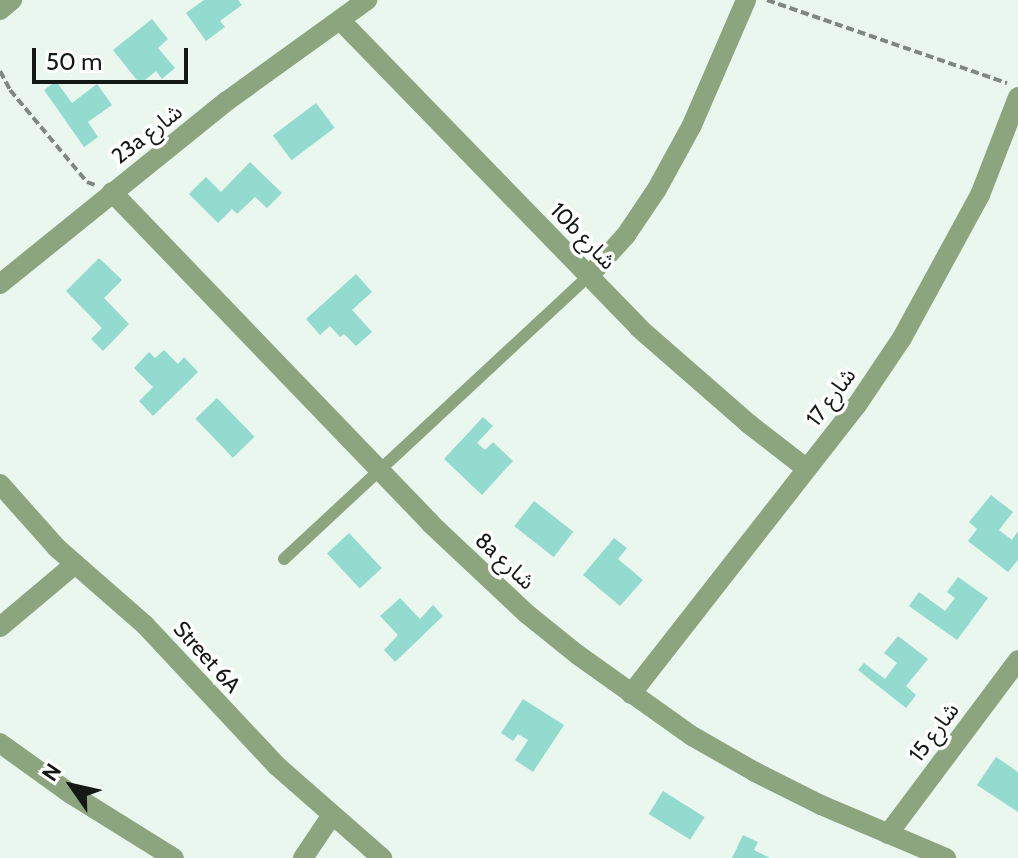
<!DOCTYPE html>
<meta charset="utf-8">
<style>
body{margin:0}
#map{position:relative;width:1018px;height:858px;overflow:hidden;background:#eaf7ef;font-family:Cabin,"Noto Sans Arabic",sans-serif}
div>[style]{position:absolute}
.building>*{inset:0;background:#93dacf;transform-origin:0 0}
.path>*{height:4px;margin-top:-2px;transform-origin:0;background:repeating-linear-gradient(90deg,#7f8782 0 8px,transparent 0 12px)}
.service>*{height:12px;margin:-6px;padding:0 6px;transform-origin:6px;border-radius:6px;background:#8da57f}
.minor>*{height:20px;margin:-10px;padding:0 10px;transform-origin:10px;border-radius:10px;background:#8da57f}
.tertiary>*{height:20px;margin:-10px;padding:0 10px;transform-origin:10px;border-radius:10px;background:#8da57f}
span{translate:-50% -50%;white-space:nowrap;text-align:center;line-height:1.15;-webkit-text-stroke:7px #fff;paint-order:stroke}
.street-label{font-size:22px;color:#151916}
.north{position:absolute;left:32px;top:746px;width:80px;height:80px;-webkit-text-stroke:6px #fff;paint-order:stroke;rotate:304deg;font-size:22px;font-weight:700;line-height:32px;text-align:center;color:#151916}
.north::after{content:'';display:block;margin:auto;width:28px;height:36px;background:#151916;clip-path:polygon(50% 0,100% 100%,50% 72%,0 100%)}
.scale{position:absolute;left:32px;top:48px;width:156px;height:36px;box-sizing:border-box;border:4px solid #151916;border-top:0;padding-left:10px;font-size:24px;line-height:28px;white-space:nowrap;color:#151916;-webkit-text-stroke:6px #fff;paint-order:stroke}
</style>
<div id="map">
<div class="building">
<i style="clip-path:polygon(204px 0,238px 0,242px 5px,220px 21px,225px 27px,206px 41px,186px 13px)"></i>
<i style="clip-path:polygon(152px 19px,168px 39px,158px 48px,175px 68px,162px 79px,156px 71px,140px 84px,113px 50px)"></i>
<i style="clip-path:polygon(56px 81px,72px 103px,97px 84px,112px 105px,88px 122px,98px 137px,84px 147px,44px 90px)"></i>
<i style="left:316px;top:103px;width:31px;height:54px;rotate:53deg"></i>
<i style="clip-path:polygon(250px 162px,282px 193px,267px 208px,255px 197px,237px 214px,232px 209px,218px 223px,189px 194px,206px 177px,221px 192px)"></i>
<i style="clip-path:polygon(99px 258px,122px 280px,104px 298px,129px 324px,103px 351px,91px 339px,102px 328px,66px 291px)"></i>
<i style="clip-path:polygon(356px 274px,372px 292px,352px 310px,372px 332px,356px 346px,344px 334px,340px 337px,330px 326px,320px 335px,306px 319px)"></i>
<i style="clip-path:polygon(164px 350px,178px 364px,184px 357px,198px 372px,153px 416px,139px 401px,153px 387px,134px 368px,149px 352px,155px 358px)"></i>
<i style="left:217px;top:398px;width:54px;height:30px;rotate:46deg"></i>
<i style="clip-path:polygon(483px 417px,493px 426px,477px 443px,485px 450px,493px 442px,513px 461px,482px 495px,444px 459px)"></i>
<i style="clip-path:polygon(991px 495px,1013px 512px,999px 530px,1012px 540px,1018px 531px,1018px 560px,1008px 572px,968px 541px,977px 529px,969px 522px)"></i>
<i style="left:534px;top:501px;width:50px;height:32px;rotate:38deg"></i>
<i style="left:349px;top:533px;width:48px;height:30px;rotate:47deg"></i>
<i style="clip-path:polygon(614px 538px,627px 548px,618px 559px,643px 580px,620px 606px,583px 575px)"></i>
<i style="clip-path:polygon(958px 577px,988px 598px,957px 640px,909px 606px,919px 592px,945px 611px,955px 598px,947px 592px)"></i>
<i style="clip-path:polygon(400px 598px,420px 619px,433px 605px,443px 616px,395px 662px,384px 650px,398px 635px,380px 616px)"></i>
<i style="clip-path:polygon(898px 636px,928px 659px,906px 686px,916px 695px,906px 708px,858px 670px,864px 663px,885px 679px,897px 663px,884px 653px)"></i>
<i style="clip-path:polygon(523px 699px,564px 725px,533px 772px,515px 760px,528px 740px,518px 734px,513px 741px,501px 733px)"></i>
<i style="clip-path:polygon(996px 757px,1018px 772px,1018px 812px,977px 785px)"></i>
<i style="left:663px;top:791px;width:49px;height:27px;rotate:32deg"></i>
<i style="clip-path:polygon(743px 835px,758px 842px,754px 850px,770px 858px,732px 858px)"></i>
</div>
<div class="path">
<i style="left:767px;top:0;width:254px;rotate:19.1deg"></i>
<i style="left:0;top:71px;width:21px;rotate:62deg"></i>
<i style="left:10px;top:90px;width:120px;rotate:50.1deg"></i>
<i style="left:87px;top:182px;width:9px;rotate:21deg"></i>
</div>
<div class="service">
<i style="left:284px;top:559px;width:416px;rotate:-42.9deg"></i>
</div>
<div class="minor">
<i style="left:340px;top:20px;width:429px;rotate:45.8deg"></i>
<i style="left:639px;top:328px;width:146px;rotate:41.1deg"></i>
<i style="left:749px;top:424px;width:73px;rotate:37.8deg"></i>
<i style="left:112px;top:192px;width:459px;rotate:46.1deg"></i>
<i style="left:430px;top:523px;width:133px;rotate:43.2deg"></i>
<i style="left:527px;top:614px;width:65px;rotate:38.8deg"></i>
<i style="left:578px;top:655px;width:140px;rotate:35.4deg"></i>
<i style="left:692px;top:736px;width:73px;rotate:29.7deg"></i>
<i style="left:755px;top:772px;width:74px;rotate:26.6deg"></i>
<i style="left:821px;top:805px;width:136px;rotate:23deg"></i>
<i style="left:589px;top:276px;width:55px;rotate:-47.9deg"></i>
<i style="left:626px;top:235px;width:55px;rotate:-56deg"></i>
<i style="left:657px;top:189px;width:73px;rotate:-61.3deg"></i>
<i style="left:692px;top:125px;width:136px;rotate:-66.6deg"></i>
<i style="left:0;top:284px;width:292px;rotate:-38.9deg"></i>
<i style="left:227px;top:101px;width:173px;rotate:-35.8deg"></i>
<i style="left:0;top:484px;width:86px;rotate:48.3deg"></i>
<i style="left:57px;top:548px;width:117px;rotate:41.2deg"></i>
<i style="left:145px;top:625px;width:193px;rotate:46.9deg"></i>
<i style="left:277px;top:766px;width:140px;rotate:41.2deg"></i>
<i style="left:0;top:627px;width:98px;rotate:-40deg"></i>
<i style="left:631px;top:694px;width:367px;rotate:-52deg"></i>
<i style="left:857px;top:405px;width:81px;rotate:-56.1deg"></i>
<i style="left:902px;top:338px;width:163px;rotate:-61.4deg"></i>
<i style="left:980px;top:195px;width:105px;rotate:-68.8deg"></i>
<i style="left:0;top:743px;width:87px;rotate:35.7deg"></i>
<i style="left:71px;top:794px;width:121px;rotate:31.9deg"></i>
<i style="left:888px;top:834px;width:217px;rotate:-53.2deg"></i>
<i style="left:303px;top:858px;width:52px;rotate:-56deg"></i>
</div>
<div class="tertiary">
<i style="left:0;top:10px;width:16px;rotate:-40deg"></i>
</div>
<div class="street-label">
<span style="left:147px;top:134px;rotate:-38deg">23a شارع</span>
<span style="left:583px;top:236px;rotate:46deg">10b شارع</span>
<span style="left:831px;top:397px;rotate:-53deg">شارع 17</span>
<span style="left:505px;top:561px;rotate:43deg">8a شارع</span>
<span style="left:207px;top:657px;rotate:48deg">Street 6A</span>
<span style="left:934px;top:732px;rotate:-53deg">شارع 15</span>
</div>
<div class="north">N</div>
<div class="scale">50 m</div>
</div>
